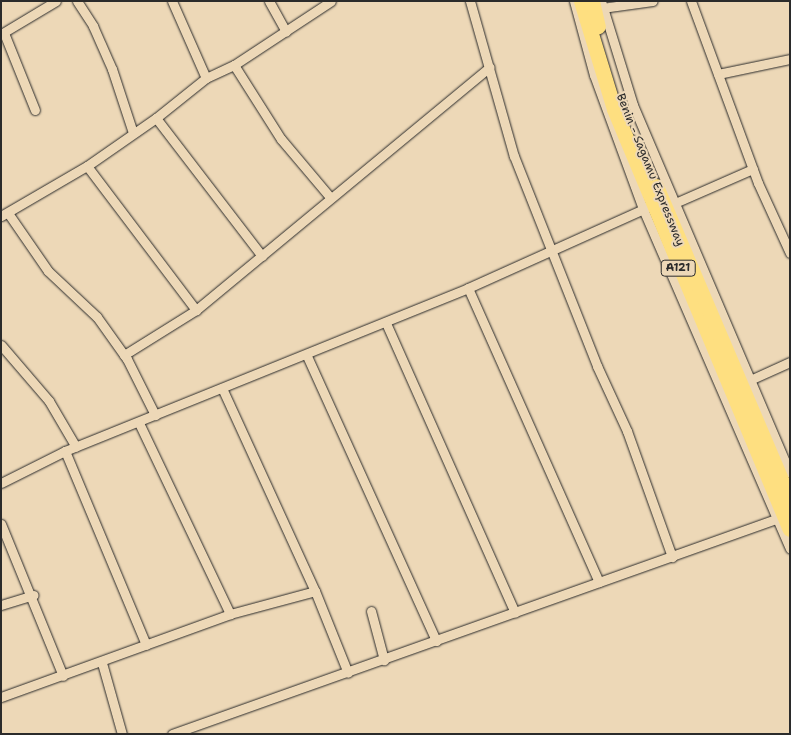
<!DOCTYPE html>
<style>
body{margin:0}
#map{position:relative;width:791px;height:735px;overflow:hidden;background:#edd8b7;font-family:"Shantell Sans",sans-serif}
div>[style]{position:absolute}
.roads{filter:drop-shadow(0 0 1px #2b2b2b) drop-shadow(0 0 1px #2b2b2b)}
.minor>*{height:9px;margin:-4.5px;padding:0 4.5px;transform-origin:4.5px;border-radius:4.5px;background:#edd8b7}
.trunk>*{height:15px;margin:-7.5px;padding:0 7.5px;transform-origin:7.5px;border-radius:7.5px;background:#fedf80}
span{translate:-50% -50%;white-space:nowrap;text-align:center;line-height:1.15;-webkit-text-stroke:4px #edd8b7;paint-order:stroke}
.shield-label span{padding:1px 4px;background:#edd8b7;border:1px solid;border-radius:4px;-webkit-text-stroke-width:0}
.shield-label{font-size:11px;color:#2b2b2b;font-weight:700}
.street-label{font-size:12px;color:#2b2b2b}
.frame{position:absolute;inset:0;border:2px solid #2b2b2b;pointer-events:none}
</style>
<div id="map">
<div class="roads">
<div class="minor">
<i style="left:77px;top:1px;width:30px;rotate:57deg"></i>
<i style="left:93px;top:26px;width:47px;rotate:66.2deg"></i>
<i style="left:112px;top:69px;width:67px;rotate:71.8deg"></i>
<i style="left:172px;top:1px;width:84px;rotate:66.2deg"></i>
<i style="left:269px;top:1px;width:35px;rotate:61deg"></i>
<i style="left:470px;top:1px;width:161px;rotate:74.2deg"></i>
<i style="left:514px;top:156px;width:226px;rotate:68.4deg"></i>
<i style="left:597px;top:366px;width:72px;rotate:65.2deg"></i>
<i style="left:627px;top:431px;width:134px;rotate:70.3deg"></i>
<i style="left:574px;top:1px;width:77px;rotate:74.9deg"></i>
<i style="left:594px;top:75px;width:143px;rotate:69.9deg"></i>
<i style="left:643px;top:209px;width:370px;rotate:66.6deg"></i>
<i style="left:601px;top:1px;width:109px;rotate:72.9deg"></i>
<i style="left:633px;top:105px;width:400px;rotate:66.9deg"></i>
<i style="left:691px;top:1px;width:194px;rotate:69.8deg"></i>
<i style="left:758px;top:183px;width:77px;rotate:65.4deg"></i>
<i style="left:602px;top:8px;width:51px;rotate:-7.8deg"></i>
<i style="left:4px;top:33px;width:83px;rotate:68.1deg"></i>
<i style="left:1px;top:34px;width:64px;rotate:-31deg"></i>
<i style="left:234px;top:65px;width:88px;rotate:57.6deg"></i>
<i style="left:281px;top:139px;width:76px;rotate:49.8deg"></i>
<i style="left:718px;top:74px;width:74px;rotate:-11.8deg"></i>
<i style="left:156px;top:118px;width:174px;rotate:52.5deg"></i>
<i style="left:87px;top:166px;width:181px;rotate:52.9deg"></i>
<i style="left:675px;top:203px;width:85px;rotate:-23.6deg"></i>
<i style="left:8px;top:213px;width:70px;rotate:55.4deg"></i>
<i style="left:48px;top:271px;width:67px;rotate:43.2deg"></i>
<i style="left:97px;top:317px;width:52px;rotate:54.5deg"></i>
<i style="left:127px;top:359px;width:63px;rotate:63.4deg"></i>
<i style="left:1px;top:216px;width:99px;rotate:-30.2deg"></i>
<i style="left:87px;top:166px;width:84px;rotate:-34.8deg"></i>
<i style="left:156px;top:118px;width:64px;rotate:-38.7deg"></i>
<i style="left:206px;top:78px;width:31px;rotate:-25deg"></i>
<i style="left:234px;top:65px;width:116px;rotate:-33.4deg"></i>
<i style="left:468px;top:288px;width:322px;rotate:66deg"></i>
<i style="left:386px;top:323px;width:317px;rotate:66deg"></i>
<i style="left:1px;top:345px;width:74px;rotate:49.4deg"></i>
<i style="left:49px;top:401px;width:53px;rotate:59.6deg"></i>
<i style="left:124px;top:355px;width:85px;rotate:-32deg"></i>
<i style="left:196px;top:310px;width:381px;rotate:-39.6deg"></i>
<i style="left:307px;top:356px;width:313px;rotate:65.6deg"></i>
<i style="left:750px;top:380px;width:44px;rotate:-24.2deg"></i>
<i style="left:222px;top:388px;width:223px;rotate:65.4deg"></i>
<i style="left:315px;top:591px;width:88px;rotate:68.1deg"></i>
<i style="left:139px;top:423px;width:212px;rotate:64.5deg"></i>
<i style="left:65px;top:451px;width:210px;rotate:67.3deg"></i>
<i style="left:1px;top:483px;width:72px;rotate:-26.6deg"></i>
<i style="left:65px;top:451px;width:435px;rotate:-22deg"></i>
<i style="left:468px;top:288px;width:203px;rotate:-24.2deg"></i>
<i style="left:1px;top:524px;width:164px;rotate:67.8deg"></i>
<i style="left:1px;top:605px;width:34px;rotate:-17deg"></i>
<i style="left:371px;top:611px;width:51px;rotate:75.1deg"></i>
<i style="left:102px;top:663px;width:74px;rotate:74.3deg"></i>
<i style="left:1px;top:697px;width:244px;rotate:-19.9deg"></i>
<i style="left:230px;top:614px;width:88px;rotate:-15.1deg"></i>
<i style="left:172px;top:734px;width:641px;rotate:-19.59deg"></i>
</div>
<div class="trunk">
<i style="left:581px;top:1px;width:113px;rotate:73deg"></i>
<i style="left:614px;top:109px;width:455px;rotate:67.3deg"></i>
<i style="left:592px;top:1px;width:26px;rotate:77deg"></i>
<i style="left:656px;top:186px;width:341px;rotate:66.9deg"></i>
</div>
</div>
<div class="shield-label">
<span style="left:678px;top:268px">A121</span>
</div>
<div class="street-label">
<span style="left:650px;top:170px;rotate:68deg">Benin - Sagamu Expressway</span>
</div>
<div class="frame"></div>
</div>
